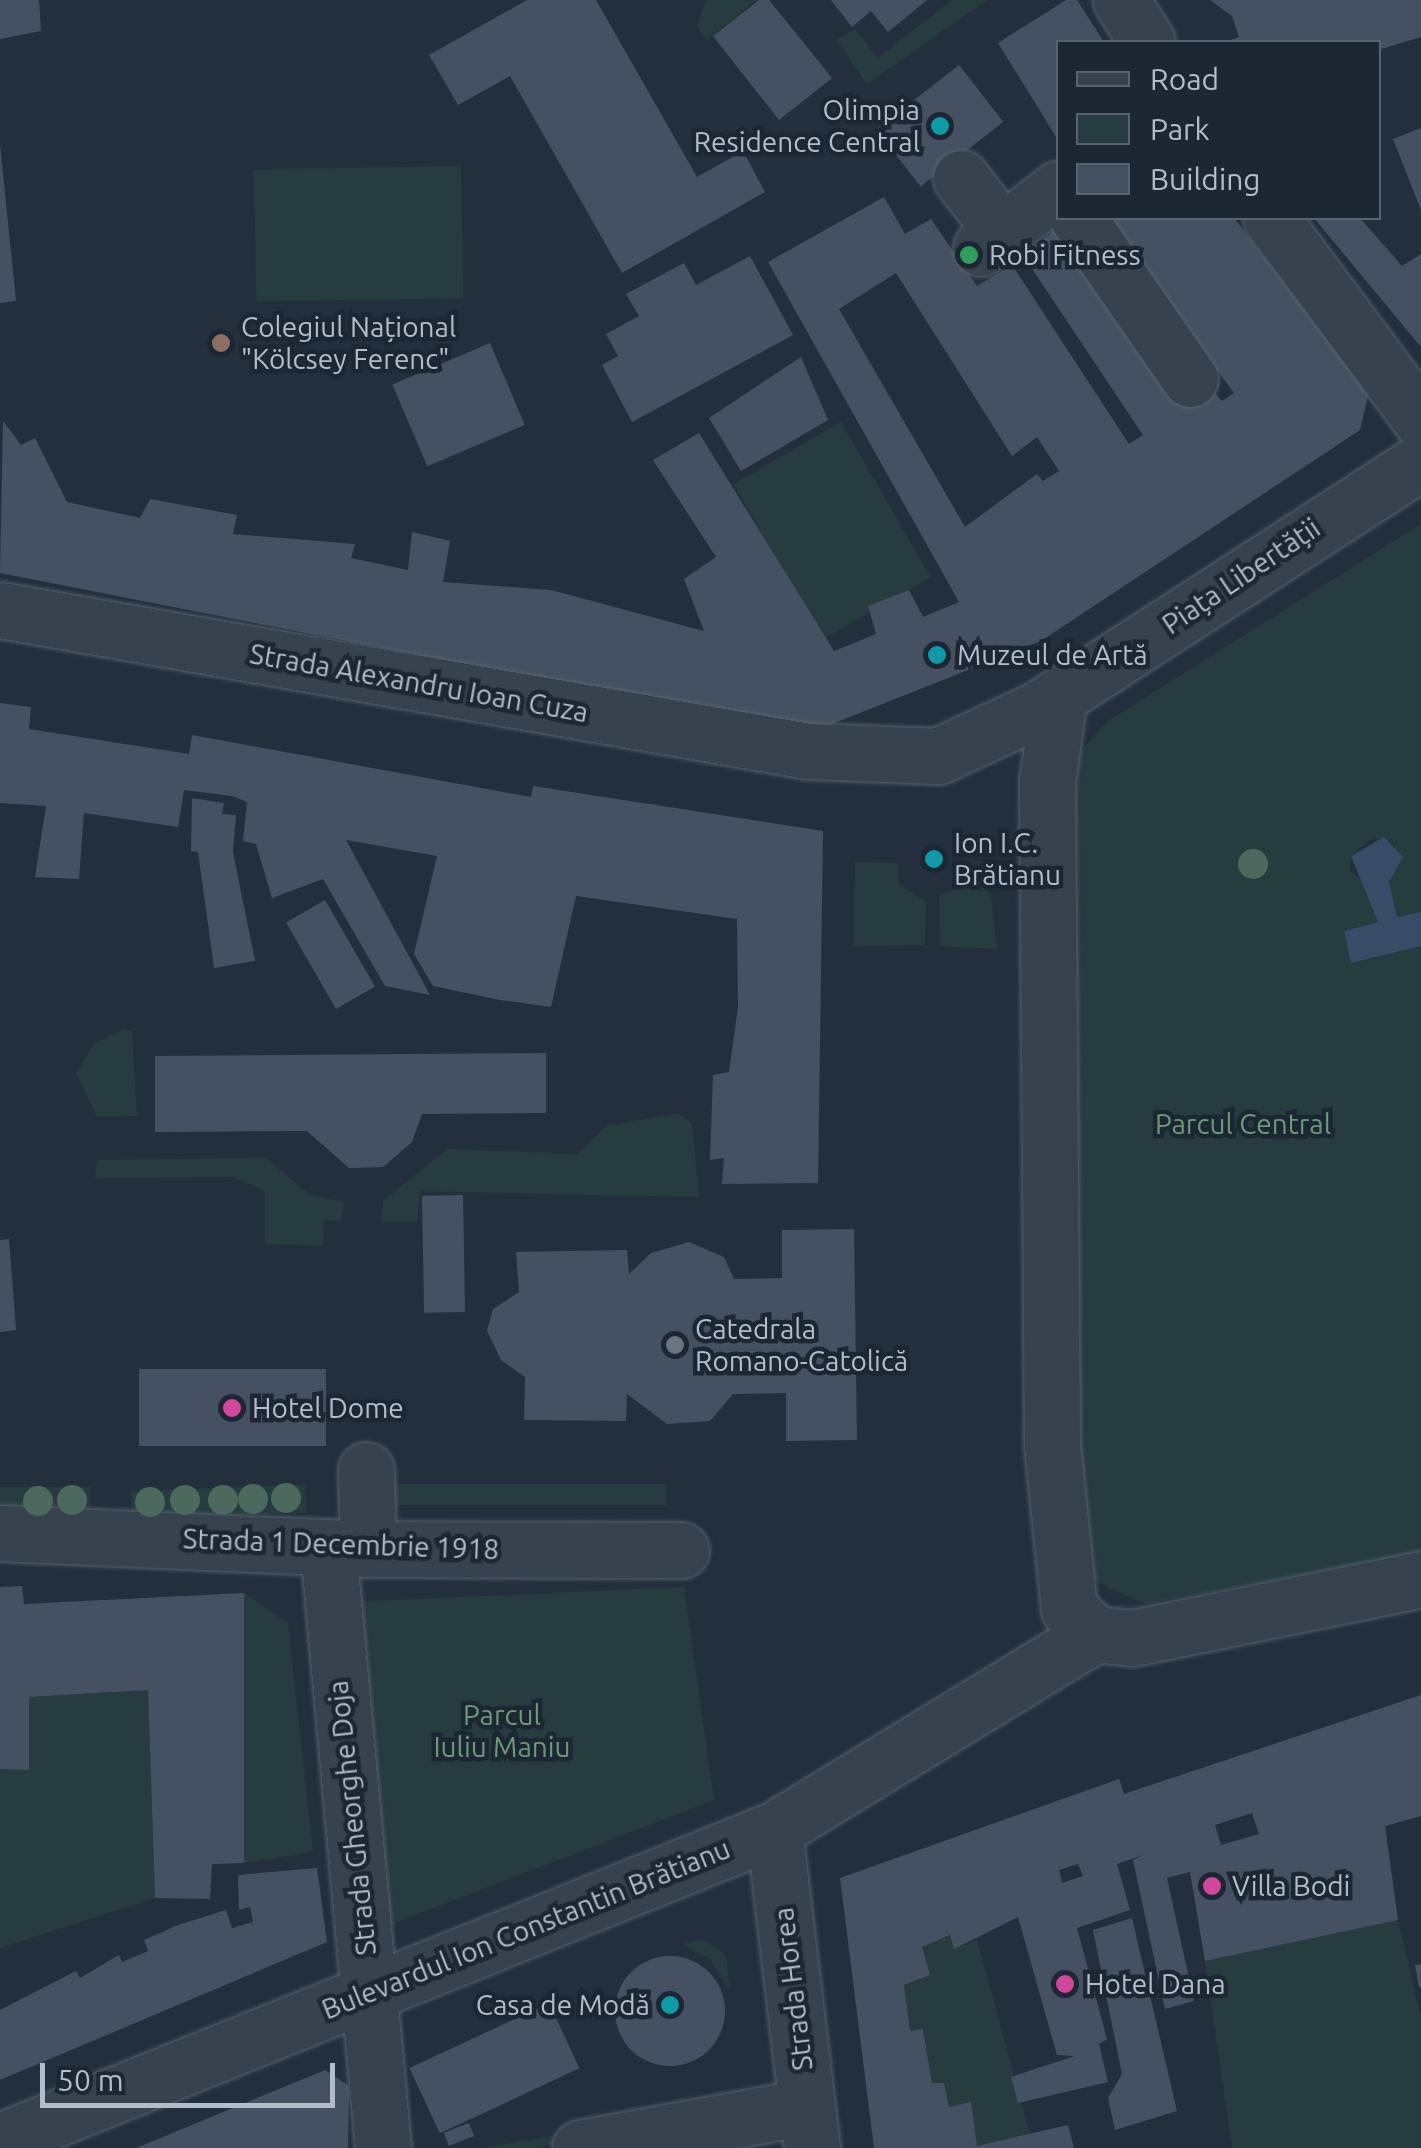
<!DOCTYPE html>
<meta charset="utf-8">
<style>
body{margin:0}
#map{position:relative;width:1421px;height:2148px;overflow:hidden;background:#242f3e;font-family:Ubuntu,sans-serif}
div>[style]{position:absolute}
.green>*{inset:0;background:#263c3f;transform-origin:0 0}
.water>*{inset:0;background:#394c67}
.building>*{inset:0;background:#455162;transform-origin:0 0}
.round{border-radius:50%}
.roads{filter:drop-shadow(0 0 2px #565f6c) drop-shadow(0 0 2px #565f6c)}
.minor>*{height:55px;margin:-27.5px;padding:0 27.5px;transform-origin:27.5px;border-radius:27.5px;background:#38414e}
.trees>*{width:30px;height:30px;margin:-15px;border-radius:50%;background:#4b6a5d}
.dots>*{width:28px;height:28px;translate:-50% -50%;box-sizing:border-box;border:5px solid #1d2633;border-radius:50%}
span{translate:-50% -50%;white-space:nowrap;text-align:center;line-height:1.15;-webkit-text-stroke:9px #1d2633;paint-order:stroke}
.poi-label{font-size:28px;color:#b4bcc9}
.right{translate:-100% -50%;text-align:right}
.left{translate:0 -50%;text-align:left}
.street-label{font-size:28px;color:#b4bcc9}
.park-label{font-size:28px;color:#6b9a76}
.legend{position:absolute;left:1056px;top:40px;width:325px;height:180px;box-sizing:border-box;background:#1d2633;border:2px solid #59626f;margin:0;padding:12px 18px;list-style:none;font-size:30px;color:#b4bcc9}
.legend li{display:flex;align-items:center;gap:20px;height:50px}
.legend b{width:50px;border:2px solid #59626f}
.scale{position:absolute;left:40px;top:2063px;width:295px;height:45px;box-sizing:border-box;border:5px solid #b4bcc9;border-top:0;padding-left:12px;font-size:30px;line-height:35px;white-space:nowrap;color:#b4bcc9;-webkit-text-stroke:8px #1d2633;paint-order:stroke}
</style>
<div id="map">
<div class="green">
<i style="clip-path:polygon(706px 0,756px 0,707px 40px,697px 27px)"></i>
<i style="clip-path:polygon(952px 0,987px 0,867px 84px,836px 40px,855px 29px,878px 58px)"></i>
<i style="left:461px;top:166px;width:132px;height:207px;rotate:89deg"></i>
<i style="left:841px;top:422px;width:179px;height:124px;rotate:60deg"></i>
<i style="clip-path:polygon(1421px 524px,1421px 912px,1397px 918px,1389px 882px,1395px 844px,1373px 838px,1351px 855px,1350px 871px,1370px 885px,1378px 922px,1344px 931px,1352px 963px,1421px 946px,1421px 1552px,1145px 1604px,1096px 1581px,1072px 1530px,1056px 778px,1108px 721px)"></i>
<i style="clip-path:polygon(855px 862px,897px 863px,899px 884px,926px 902px,925px 945px,854px 946px)"></i>
<i style="clip-path:polygon(969px 869px,991px 896px,997px 949px,940px 946px,939px 895px,960px 888px)"></i>
<i style="clip-path:polygon(123px 1030px,132px 1031px,137px 1116px,97px 1117px,76px 1073px,94px 1044px)"></i>
<i style="clip-path:polygon(678px 1113px,692px 1124px,699px 1197px,420px 1191px,417px 1222px,382px 1222px,383px 1201px,447px 1149px,577px 1154px,606px 1126px)"></i>
<i style="clip-path:polygon(266px 1158px,310px 1195px,344px 1202px,341px 1222px,324px 1220px,323px 1246px,265px 1244px,265px 1191px,233px 1177px,95px 1178px,97px 1160px)"></i>
<i style="left:666px;top:1484px;width:21px;height:287px;rotate:90deg"></i>
<i style="left:305px;top:1485px;width:28px;height:174px;rotate:88deg"></i>
<i style="left:0;top:1487px;width:90px;height:32px"></i>
<i style="clip-path:polygon(684px 1587px,714px 1800px,387px 1926px,352px 1602px)"></i>
<i style="clip-path:polygon(244px 1593px,288px 1623px,313px 1852px,244px 1863px)"></i>
<i style="clip-path:polygon(148px 1690px,155px 1898px,0 1948px,0 1769px,29px 1769px,29px 1697px)"></i>
<i style="clip-path:polygon(1398px 1920px,1421px 2018px,1421px 2148px,1232px 2148px,1205px 1961px)"></i>
<i style="clip-path:polygon(950px 1935px,955px 1948px,977px 1940px,1030px 2134px,977px 2146px,971px 2103px,949px 2107px,944px 2083px,932px 2083px,924px 2029px,910px 2031px,904px 1985px,930px 1975px,922px 1947px)"></i>
<i style="clip-path:polygon(704px 1940px,726px 1955px,730px 1991px,710px 1959px,682px 1944px)"></i>
<i style="clip-path:polygon(751px 2101px,753px 2109px,534px 2148px,483px 2148px)"></i>
</div>
<div class="water">
<i style="clip-path:polygon(1384px 837px,1403px 857px,1389px 882px,1397px 917px,1421px 912px,1421px 946px,1351px 963px,1344px 931px,1378px 922px,1351px 856px)"></i>
</div>
<div class="building">
<i style="clip-path:polygon(0 0,39px 0,41px 31px,0 39px)"></i>
<i style="clip-path:polygon(527px 0,596px 0,697px 177px,743px 151px,765px 192px,622px 273px,510px 76px,458px 105px,429px 55px)"></i>
<i style="clip-path:polygon(759px 0,769px 0,832px 78px,779px 120px,713px 36px)"></i>
<i style="clip-path:polygon(831px 0,927px 0,888px 32px,871px 11px,852px 27px)"></i>
<i style="clip-path:polygon(1066px 0,1077px 0,1104px 42px,1058px 42px,1058px 140px,998px 43px)"></i>
<i style="clip-path:polygon(1210px 0,1421px 0,1421px 37px,1378px 50px,1378px 42px,1225px 42px,1239px 37px,1232px 16px)"></i>
<i style="left:959px;top:65px;width:72px;height:105px;rotate:52deg"></i>
<i style="clip-path:polygon(1421px 128px,1421px 210px,1393px 139px)"></i>
<i style="clip-path:polygon(0 144px,16px 301px,0 303px)"></i>
<i style="clip-path:polygon(evenodd,884px 197px,905px 234px,931px 219px,977px 286px,1012px 265px,1129px 444px,1143px 435px,1023px 255px,1061px 225px,1222px 401px,1234px 393px,1105px 218px,1234px 218px,1369px 392px,1360px 430px,1041px 641px,812px 732px,0 573px,3px 421px,21px 445px,35px 438px,67px 502px,140px 518px,150px 499px,237px 515px,233px 534px,355px 544px,351px 558px,408px 570px,412px 532px,450px 541px,443px 582px,551px 590px,704px 631px,684px 579px,716px 557px,653px 460px,699px 433px,834px 651px,876px 634px,868px 606px,909px 590px,923px 617px,959px 602px,768px 262px,884px 197px,896px 273px,1012px 456px,1037px 437px,1059px 471px,1043px 481px,1037px 474px,965px 527px,839px 309px,896px 273px)"></i>
<i style="clip-path:polygon(1314px 218px,1360px 218px,1402px 266px,1421px 254px,1421px 347px)"></i>
<i style="clip-path:polygon(750px 256px,793px 335px,632px 422px,602px 365px,618px 356px,606px 334px,639px 316px,626px 294px,684px 263px,696px 285px)"></i>
<i style="left:490px;top:343px;width:89px;height:106px;rotate:67deg"></i>
<i style="clip-path:polygon(801px 357px,828px 420px,741px 471px,709px 418px)"></i>
<i style="clip-path:polygon(0 703px,31px 707px,29px 729px,189px 754px,192px 735px,531px 797px,533px 786px,823px 831px,818px 1183px,722px 1184px,724px 1158px,710px 1160px,713px 1075px,729px 1072px,738px 1007px,737px 919px,576px 896px,551px 1007px,500px 1000px,433px 986px,414px 954px,437px 856px,346px 840px,430px 995px,385px 986px,323px 879px,272px 898px,256px 844px,243px 841px,247px 802px,232px 796px,184px 790px,178px 827px,84px 813px,79px 879px,35px 877px,46px 806px,0 803px)"></i>
<i style="clip-path:polygon(192px 798px,224px 803px,222px 814px,236px 815px,233px 852px,255px 961px,214px 968px,198px 852px,191px 851px)"></i>
<i style="left:325px;top:900px;width:100px;height:45px;rotate:60deg"></i>
<i style="clip-path:polygon(546px 1053px,546px 1113px,422px 1114px,412px 1142px,383px 1167px,349px 1168px,307px 1131px,155px 1132px,155px 1056px)"></i>
<i style="left:463px;top:1195px;width:117px;height:41px;rotate:89deg"></i>
<i style="clip-path:polygon(854px 1229px,857px 1440px,786px 1441px,786px 1393px,733px 1394px,710px 1421px,667px 1424px,627px 1394px,626px 1421px,524px 1420px,525px 1377px,501px 1360px,487px 1331px,493px 1309px,519px 1292px,516px 1252px,627px 1250px,629px 1274px,651px 1253px,689px 1242px,724px 1257px,734px 1279px,782px 1278px,782px 1230px)"></i>
<i style="clip-path:polygon(9px 1239px,16px 1330px,0 1332px,0 1240px)"></i>
<i style="left:139px;top:1369px;width:187px;height:77px"></i>
<i style="clip-path:polygon(22px 1586px,24px 1604px,244px 1593px,244px 1863px,212px 1864px,210px 1899px,155px 1898px,148px 1690px,29px 1697px,29px 1770px,0 1769px,0 1587px)"></i>
<i style="clip-path:polygon(evenodd,1421px 1695px,1421px 1816px,1385px 1826px,1398px 1920px,1205px 1961px,1190px 1872px,1167px 1878px,1194px 2001px,1165px 2009px,1133px 1860px,1143px 1855px,1117px 1864px,1130px 1910px,1077px 1928px,1107px 2039px,1099px 2044px,1108px 2082px,1018px 2103px,1011px 2077px,1075px 2056px,1057px 2055px,1018px 1917px,954px 1949px,950px 1935px,922px 1947px,930px 1975px,904px 1985px,910px 2031px,923px 2029px,932px 2083px,944px 2083px,949px 2107px,971px 2102px,977px 2146px,1068px 2125px,1074px 2148px,874px 2148px,840px 1878px,1119px 1779px,1124px 1794px,1421px 1695px,1252px 1813px,1259px 1834px,1221px 1845px,1215px 1825px,1252px 1813px,1421px 1695px,1078px 1864px,1083px 1876px,1062px 1883px,1059px 1870px,1078px 1864px)"></i>
<i style="clip-path:polygon(317px 1868px,327px 1942px,0 2080px,0 2010px,76px 1971px,80px 1978px,119px 1955px,122px 1962px,148px 1951px,144px 1940px,178px 1925px,226px 1910px,232px 1928px,253px 1922px,250px 1907px,239px 1910px,238px 1875px)"></i>
<i style="clip-path:polygon(1132px 1918px,1177px 2111px,1115px 2130px,1108px 2098px,1122px 2074px,1093px 1930px)"></i>
<i class="round" style="left:615px;top:1956px;width:110px;height:110px"></i>
<i style="clip-path:polygon(1421px 1964px,1421px 1987px,1419px 1987px,1415px 1965px)"></i>
<i style="left:549px;top:2003px;width:72px;height:154px;rotate:65deg"></i>
<i style="clip-path:polygon(325px 2070px,349px 2086px,348px 2148px,136px 2148px)"></i>
<i style="left:469px;top:2123px;width:14px;height:27px;rotate:69deg"></i>
</div>
<div class="roads">
<div class="minor">
<i style="left:1121px;top:0;width:49px;rotate:58.2deg"></i>
<i style="left:961px;top:178px;width:67px;rotate:52.3deg"></i>
<i style="left:1078px;top:218px;width:196px;rotate:55.2deg"></i>
<i style="left:1271px;top:218px;width:252px;rotate:53.4deg"></i>
<i style="left:981px;top:248px;width:97px;rotate:-37.5deg"></i>
<i style="left:0;top:610px;width:820px;rotate:9.9deg"></i>
<i style="left:808px;top:751px;width:130px;rotate:2.2deg"></i>
<i style="left:938px;top:756px;width:111px;rotate:-25deg"></i>
<i style="left:1039px;top:709px;width:455px;rotate:-32.9deg"></i>
<i style="left:1059px;top:697px;width:85px;rotate:98.1deg"></i>
<i style="left:1047px;top:781px;width:664px;rotate:89.57deg"></i>
<i style="left:1052px;top:1445px;width:165px;rotate:84.1deg"></i>
<i style="left:1069px;top:1609px;width:36px;rotate:44deg"></i>
<i style="left:1095px;top:1634px;width:37px;rotate:6deg"></i>
<i style="left:1132px;top:1638px;width:295px;rotate:-11.5deg"></i>
<i style="left:366px;top:1470px;width:79px;rotate:88.5deg"></i>
<i style="left:0;top:1533px;width:368px;rotate:2.5deg"></i>
<i style="left:368px;top:1549px;width:313px;rotate:0.2deg"></i>
<i style="left:328px;top:1547px;width:604px;rotate:84.77deg"></i>
<i style="left:774px;top:1830px;width:320px;rotate:83.2deg"></i>
<i style="left:0;top:2141px;width:834px;rotate:-21.89deg"></i>
<i style="left:774px;top:1830px;width:376px;rotate:-31.4deg"></i>
<i style="left:580px;top:2148px;width:230px;rotate:-10.3deg"></i>
</div>
</div>
<div class="trees">
<i style="left:1253px;top:864px"></i>
<i style="left:286px;top:1498px"></i>
<i style="left:253px;top:1499px"></i>
<i style="left:72px;top:1500px"></i>
<i style="left:185px;top:1500px"></i>
<i style="left:223px;top:1500px"></i>
<i style="left:38px;top:1501px"></i>
<i style="left:150px;top:1502px"></i>
</div>
<div class="dots">
<i style="left:940px;top:126px;background:#0f9aa8"></i>
<i style="left:969px;top:255px;background:#2e9e5b"></i>
<i style="left:221px;top:343px;background:#8d6e63"></i>
<i style="left:937px;top:655px;background:#0f9aa8"></i>
<i style="left:934px;top:859px;background:#0f9aa8"></i>
<i style="left:675px;top:1345px;background:#6b7280"></i>
<i style="left:232px;top:1408px;background:#d1479c"></i>
<i style="left:1212px;top:1886px;background:#d1479c"></i>
<i style="left:1065px;top:1984px;background:#d1479c"></i>
<i style="left:670px;top:2005px;background:#0f9aa8"></i>
</div>
<div class="poi-label">
<span class="right" style="left:920px;top:126px">Olimpia<br>Residence Central</span>
<span class="left" style="left:989px;top:255px">Robi Fitness</span>
<span class="left" style="left:241px;top:343px">Colegiul Național<br>"Kölcsey Ferenc"</span>
<span class="left" style="left:957px;top:655px">Muzeul de Artă</span>
<span class="left" style="left:954px;top:859px">Ion I.C.<br>Brătianu</span>
<span class="left" style="left:695px;top:1345px">Catedrala<br>Romano-Catolică</span>
<span class="left" style="left:252px;top:1408px">Hotel Dome</span>
<span class="left" style="left:1232px;top:1886px">Villa Bodi</span>
<span class="left" style="left:1085px;top:1984px">Hotel Dana</span>
<span class="right" style="left:650px;top:2005px">Casa de Modă</span>
</div>
<div class="street-label">
<span style="left:1241px;top:576px;rotate:-34deg">Piața Libertății</span>
<span style="left:419px;top:683px;rotate:10deg">Strada Alexandru Ioan Cuza</span>
<span style="left:341px;top:1544px;rotate:2deg">Strada 1 Decembrie 1918</span>
<span style="left:352px;top:1818px;rotate:-96deg">Strada Gheorghe Doja</span>
<span style="left:526px;top:1929px;rotate:-22deg">Bulevardul Ion Constantin Brătianu</span>
<span style="left:793px;top:1989px;rotate:-97deg">Strada Horea</span>
</div>
<div class="park-label">
<span style="left:1243px;top:1124px">Parcul Central</span>
<span style="left:502px;top:1731px">Parcul<br>Iuliu Maniu</span>
</div>
<ul class="legend">
<li><b style="height:12px;background:#38414e"></b>Road</li>
<li><b style="height:28px;background:#263c3f"></b>Park</li>
<li><b style="height:28px;background:#455162"></b>Building</li>
</ul>
<div class="scale">50 m</div>
</div>
